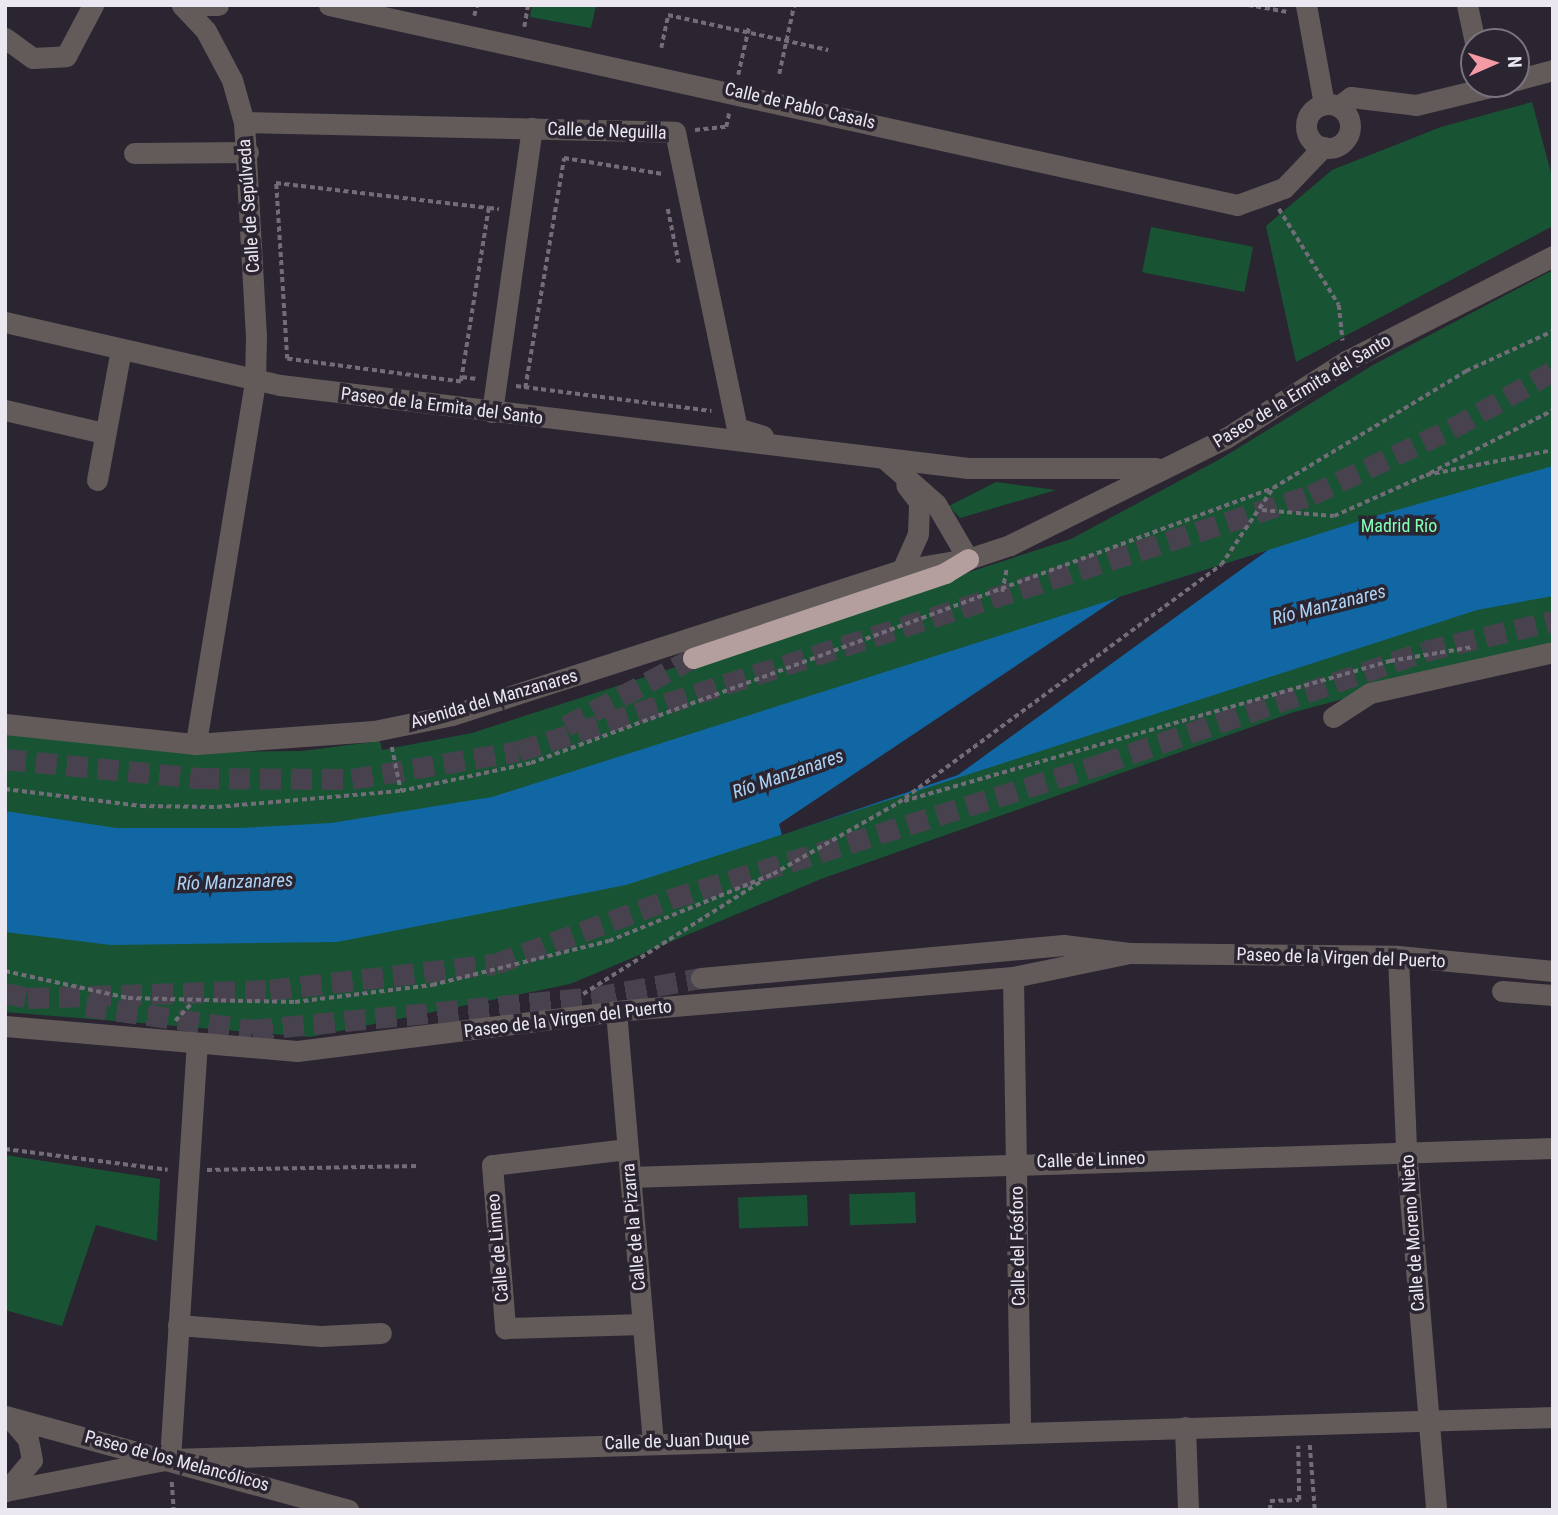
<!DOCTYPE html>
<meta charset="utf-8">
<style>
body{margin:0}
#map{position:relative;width:1558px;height:1515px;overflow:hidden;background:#2b2532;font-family:"Roboto Condensed",sans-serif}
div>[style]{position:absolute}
.green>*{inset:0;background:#185433;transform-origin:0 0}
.water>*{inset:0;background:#1167a3}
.pier>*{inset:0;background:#2b2532}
.highway-tunnel>*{height:21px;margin-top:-10.5px;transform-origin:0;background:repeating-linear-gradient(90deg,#48424e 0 21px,transparent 0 31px)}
.path>*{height:3.5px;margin-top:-1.75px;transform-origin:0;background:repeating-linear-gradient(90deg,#726d78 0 5px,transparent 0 8.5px)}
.minor>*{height:21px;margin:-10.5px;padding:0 10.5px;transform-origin:10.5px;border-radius:10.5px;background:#635a5a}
.minor>.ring{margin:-10.5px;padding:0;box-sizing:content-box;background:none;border:21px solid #635a5a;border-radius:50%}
.highway>*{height:21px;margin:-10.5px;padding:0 10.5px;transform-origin:10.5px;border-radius:10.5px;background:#b49e9e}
span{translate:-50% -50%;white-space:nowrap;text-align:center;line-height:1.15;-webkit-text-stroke:7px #2b2532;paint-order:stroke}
.street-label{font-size:18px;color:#ebe7f0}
.park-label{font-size:18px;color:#84feb4}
.water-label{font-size:19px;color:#add2f3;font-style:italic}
.frame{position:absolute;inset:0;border:7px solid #ebe7f0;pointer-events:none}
.north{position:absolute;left:1460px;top:28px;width:70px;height:70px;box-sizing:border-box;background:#2b2532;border:2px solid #78737e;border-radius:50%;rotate:87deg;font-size:19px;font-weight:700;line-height:28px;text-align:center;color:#ebe7f0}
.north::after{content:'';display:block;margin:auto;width:24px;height:32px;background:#f49aa5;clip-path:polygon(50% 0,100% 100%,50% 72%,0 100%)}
</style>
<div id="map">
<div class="green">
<i style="clip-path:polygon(532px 5px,596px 5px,591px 28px,530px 17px)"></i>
<i style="clip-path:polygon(1532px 102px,1553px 180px,1553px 226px,1296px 362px,1266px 226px,1332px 170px,1441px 127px)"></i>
<i style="left:1151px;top:227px;width:104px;height:46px;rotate:11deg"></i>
<i style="clip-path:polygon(1553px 270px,1553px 653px,1444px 672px,1291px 713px,821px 879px,570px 984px,310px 1037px,5px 1012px,5px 733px,194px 752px,302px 751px,380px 741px,382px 750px,472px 733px,1071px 539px,1222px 458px,1373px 365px)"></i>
<i style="clip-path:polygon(996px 482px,1056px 490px,960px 518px,949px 506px)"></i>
<i style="clip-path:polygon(5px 1155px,160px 1179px,157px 1241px,96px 1225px,62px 1326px,5px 1310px)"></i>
<i style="left:915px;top:1192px;width:31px;height:66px;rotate:88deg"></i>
<i style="left:807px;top:1195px;width:31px;height:69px;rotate:88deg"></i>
</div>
<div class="water">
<i style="clip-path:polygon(1553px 466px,1553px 596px,1477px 610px,626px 885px,337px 942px,111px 945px,5px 932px,5px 811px,116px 828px,241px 828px,331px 823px,492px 797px,1372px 517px)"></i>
</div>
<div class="pier">
<i style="clip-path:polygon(1268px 550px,958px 775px,782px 835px,779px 824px,1119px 597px)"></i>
</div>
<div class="highway-tunnel">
<i style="left:566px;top:726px;width:144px;rotate:-28.2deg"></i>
<i style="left:5px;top:759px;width:194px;rotate:5.6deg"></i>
<i style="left:198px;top:778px;width:154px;rotate:0.4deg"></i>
<i style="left:352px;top:779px;width:169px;rotate:-9.5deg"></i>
<i style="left:519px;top:751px;width:832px;rotate:-17.91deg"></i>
<i style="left:1311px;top:495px;width:157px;rotate:-25.3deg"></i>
<i style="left:1453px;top:428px;width:115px;rotate:-29.7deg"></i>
<i style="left:5px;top:993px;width:24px;rotate:12deg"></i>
<i style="left:28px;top:998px;width:242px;rotate:-1.9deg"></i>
<i style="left:270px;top:990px;width:226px;rotate:-6.6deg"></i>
<i style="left:495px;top:964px;width:188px;rotate:-20.3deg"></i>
<i style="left:671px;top:899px;width:451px;rotate:-17.4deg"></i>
<i style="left:1101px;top:764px;width:343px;rotate:-19.2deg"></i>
<i style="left:1425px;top:651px;width:131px;rotate:-13.2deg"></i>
<i style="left:86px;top:1006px;width:168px;rotate:8.2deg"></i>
<i style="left:252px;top:1030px;width:345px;rotate:-5.5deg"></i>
<i style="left:595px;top:997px;width:108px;rotate:-10.2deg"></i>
</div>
<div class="path">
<i style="left:1248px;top:5px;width:39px;rotate:10deg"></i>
<i style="left:474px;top:16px;width:11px;rotate:-75deg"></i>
<i style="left:524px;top:27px;width:22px;rotate:-80deg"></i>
<i style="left:661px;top:48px;width:34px;rotate:-78deg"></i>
<i style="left:668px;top:15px;width:164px;rotate:12.3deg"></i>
<i style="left:779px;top:74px;width:71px;rotate:-77.7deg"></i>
<i style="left:738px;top:75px;width:50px;rotate:-77.3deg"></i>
<i style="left:695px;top:130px;width:31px;rotate:-6deg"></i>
<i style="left:726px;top:127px;width:14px;rotate:-78deg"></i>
<i style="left:489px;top:208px;width:176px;rotate:99.1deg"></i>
<i style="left:461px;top:382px;width:176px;rotate:-172.5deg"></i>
<i style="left:287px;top:359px;width:176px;rotate:-93.6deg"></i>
<i style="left:276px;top:183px;width:214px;rotate:6.7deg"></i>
<i style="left:489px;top:208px;width:10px;rotate:6deg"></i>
<i style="left:668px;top:209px;width:55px;rotate:78.5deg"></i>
<i style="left:1279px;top:209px;width:113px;rotate:58deg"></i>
<i style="left:1339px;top:305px;width:36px;rotate:84deg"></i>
<i style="left:462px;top:377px;width:15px;rotate:8deg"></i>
<i style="left:516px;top:386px;width:197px;rotate:7.3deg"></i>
<i style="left:525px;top:388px;width:233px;rotate:-80.4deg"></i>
<i style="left:564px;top:158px;width:100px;rotate:9.2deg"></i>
<i style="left:1430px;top:473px;width:138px;rotate:-27.1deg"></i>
<i style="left:1262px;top:510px;width:72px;rotate:4.8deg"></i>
<i style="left:1334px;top:516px;width:101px;rotate:-24deg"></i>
<i style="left:1426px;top:475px;width:129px;rotate:-11.1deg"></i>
<i style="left:1002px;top:592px;width:25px;rotate:-79deg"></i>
<i style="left:392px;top:747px;width:45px;rotate:78.4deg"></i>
<i style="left:5px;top:789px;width:137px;rotate:7.1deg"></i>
<i style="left:141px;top:806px;width:76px;rotate:0.8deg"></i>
<i style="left:217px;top:807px;width:185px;rotate:-5deg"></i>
<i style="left:401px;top:791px;width:133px;rotate:-12.2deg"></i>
<i style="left:531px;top:763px;width:791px;rotate:-20.34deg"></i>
<i style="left:1273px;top:488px;width:226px;rotate:-31.2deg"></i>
<i style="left:1466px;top:371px;width:96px;rotate:-24.7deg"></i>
<i style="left:904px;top:801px;width:506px;rotate:-16.07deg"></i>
<i style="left:1390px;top:661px;width:84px;rotate:-9.6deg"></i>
<i style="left:5px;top:971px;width:126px;rotate:12.4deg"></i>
<i style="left:128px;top:998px;width:167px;rotate:1.4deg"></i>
<i style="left:295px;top:1002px;width:138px;rotate:-7.1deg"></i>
<i style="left:432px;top:985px;width:182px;rotate:-14deg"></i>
<i style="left:609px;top:941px;width:177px;rotate:-22.2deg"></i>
<i style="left:773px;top:874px;width:144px;rotate:-29.6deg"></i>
<i style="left:898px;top:803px;width:401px;rotate:-36.4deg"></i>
<i style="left:1221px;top:565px;width:93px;rotate:-56deg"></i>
<i style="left:583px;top:994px;width:212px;rotate:-32.3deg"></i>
<i style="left:175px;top:1021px;width:26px;rotate:-47deg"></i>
<i style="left:5px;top:1149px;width:164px;rotate:7.3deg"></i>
<i style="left:207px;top:1170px;width:211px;rotate:-1.1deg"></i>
<i style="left:1310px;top:1445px;width:65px;rotate:85.6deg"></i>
<i style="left:172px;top:1482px;width:28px;rotate:86deg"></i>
<i style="left:1270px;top:1510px;width:9px;rotate:-90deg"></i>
<i style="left:1270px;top:1501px;width:29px;rotate:-2deg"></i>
<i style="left:1299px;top:1500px;width:54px;rotate:-91.1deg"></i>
</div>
<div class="minor">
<i style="left:182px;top:5px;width:35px;rotate:47deg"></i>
<i style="left:206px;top:31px;width:55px;rotate:62deg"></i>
<i style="left:232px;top:80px;width:44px;rotate:74.1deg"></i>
<i style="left:244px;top:122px;width:213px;rotate:86.8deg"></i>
<i style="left:256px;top:335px;width:47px;rotate:91.2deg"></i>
<i style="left:255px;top:382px;width:367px;rotate:99.3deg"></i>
<i style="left:182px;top:5px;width:36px"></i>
<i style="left:329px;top:5px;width:930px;rotate:12.42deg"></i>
<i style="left:1237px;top:205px;width:50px;rotate:-19.9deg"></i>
<i style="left:1284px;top:188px;width:57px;rotate:-46.4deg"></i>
<i style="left:1306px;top:5px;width:101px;rotate:79.7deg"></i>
<i style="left:1467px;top:5px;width:38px;rotate:78deg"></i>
<i style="left:5px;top:38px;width:34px;rotate:36deg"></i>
<i style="left:33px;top:58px;width:33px;rotate:-3deg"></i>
<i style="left:66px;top:56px;width:58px;rotate:-62.1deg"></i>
<i style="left:1516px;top:80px;width:38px;rotate:-15deg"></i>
<i class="ring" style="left:1306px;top:104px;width:23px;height:23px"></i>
<i style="left:1339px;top:106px;width:15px;rotate:-37deg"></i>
<i style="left:1351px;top:97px;width:65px;rotate:7deg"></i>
<i style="left:1416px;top:105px;width:89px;rotate:-13.6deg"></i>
<i style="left:244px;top:122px;width:431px;rotate:1.3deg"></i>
<i style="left:675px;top:132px;width:302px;rotate:78.2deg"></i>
<i style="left:737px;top:428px;width:27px;rotate:17deg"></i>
<i style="left:134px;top:153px;width:114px;rotate:-0.5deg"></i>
<i style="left:5px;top:322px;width:282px;rotate:12.9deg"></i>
<i style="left:280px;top:385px;width:693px;rotate:6.88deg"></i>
<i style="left:968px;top:468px;width:188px"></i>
<i style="left:5px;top:410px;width:101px;rotate:13.2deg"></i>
<i style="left:492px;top:412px;width:287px;rotate:-82deg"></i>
<i style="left:885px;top:459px;width:68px;rotate:41.4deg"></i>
<i style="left:936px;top:504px;width:64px;rotate:59.8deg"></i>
<i style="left:97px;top:480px;width:133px;rotate:-79.6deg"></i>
<i style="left:902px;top:570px;width:39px;rotate:-66deg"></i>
<i style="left:918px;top:534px;width:32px;rotate:-88deg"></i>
<i style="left:919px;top:502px;width:21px;rotate:-127deg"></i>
<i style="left:1333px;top:717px;width:44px;rotate:-33deg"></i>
<i style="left:1370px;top:693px;width:188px;rotate:-12.6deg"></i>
<i style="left:5px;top:724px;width:192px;rotate:6deg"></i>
<i style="left:196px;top:744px;width:178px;rotate:-4.2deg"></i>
<i style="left:374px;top:731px;width:80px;rotate:-11.6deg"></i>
<i style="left:452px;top:715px;width:473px;rotate:-17.9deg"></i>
<i style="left:902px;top:570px;width:67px;rotate:-9.5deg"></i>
<i style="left:968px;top:559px;width:44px;rotate:-18.4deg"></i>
<i style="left:1010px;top:545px;width:241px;rotate:-26.4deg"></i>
<i style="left:1226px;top:438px;width:143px;rotate:-32.7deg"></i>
<i style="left:1346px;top:361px;width:232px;rotate:-26.9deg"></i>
<i style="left:1398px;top:956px;width:194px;rotate:87.6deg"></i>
<i style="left:1406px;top:1150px;width:361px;rotate:85.2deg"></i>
<i style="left:1013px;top:977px;width:454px;rotate:89.1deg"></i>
<i style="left:701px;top:978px;width:364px;rotate:-5.2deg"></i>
<i style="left:1063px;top:945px;width:67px;rotate:6.8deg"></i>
<i style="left:1130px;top:953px;width:268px;rotate:0.6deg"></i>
<i style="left:1398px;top:956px;width:156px;rotate:5.5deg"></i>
<i style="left:1502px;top:991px;width:51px;rotate:4.5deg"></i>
<i style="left:616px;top:1011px;width:433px;rotate:85.1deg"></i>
<i style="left:5px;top:1026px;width:293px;rotate:4.9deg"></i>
<i style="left:297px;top:1051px;width:321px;rotate:-7.1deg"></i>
<i style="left:616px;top:1011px;width:398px;rotate:-4.9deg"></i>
<i style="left:1013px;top:977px;width:119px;rotate:-11.6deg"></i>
<i style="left:627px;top:1149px;width:136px;rotate:173.2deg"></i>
<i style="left:492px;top:1165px;width:164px;rotate:85.4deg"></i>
<i style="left:505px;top:1328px;width:138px;rotate:-1.7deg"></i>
<i style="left:630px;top:1177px;width:923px;rotate:-1.8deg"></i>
<i style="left:178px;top:1325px;width:143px;rotate:4.4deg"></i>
<i style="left:321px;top:1336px;width:60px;rotate:-2.9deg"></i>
<i style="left:5px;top:1416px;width:356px;rotate:15.3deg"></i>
<i style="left:1185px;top:1427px;width:83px;rotate:87.9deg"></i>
<i style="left:170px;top:1459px;width:415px;rotate:-86.3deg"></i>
<i style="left:5px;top:1491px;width:168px;rotate:-11deg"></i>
<i style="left:170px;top:1459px;width:1384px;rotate:-1.74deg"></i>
<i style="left:6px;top:1491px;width:40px;rotate:-50deg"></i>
<i style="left:32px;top:1460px;width:21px;rotate:-101deg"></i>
<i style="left:28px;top:1439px;width:29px;rotate:-131deg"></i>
</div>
<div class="highway">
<i style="left:693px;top:658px;width:266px;rotate:-18.6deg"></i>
<i style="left:945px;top:573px;width:27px;rotate:-31deg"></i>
</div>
<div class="street-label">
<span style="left:800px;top:106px;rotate:13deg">Calle de Pablo Casals</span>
<span style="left:607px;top:131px;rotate:2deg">Calle de Neguilla</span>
<span style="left:249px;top:206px;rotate:-94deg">Calle de Sepúlveda</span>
<span style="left:1302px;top:391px;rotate:-31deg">Paseo de la Ermita del Santo</span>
<span style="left:442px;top:406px;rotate:7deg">Paseo de la Ermita del Santo</span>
<span style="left:494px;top:699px;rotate:-16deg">Avenida del Manzanares</span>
<span style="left:1341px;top:958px;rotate:2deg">Paseo de la Virgen del Puerto</span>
<span style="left:568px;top:1019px;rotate:-7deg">Paseo de la Virgen del Puerto</span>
<span style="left:1091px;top:1160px;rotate:-2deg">Calle de Linneo</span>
<span style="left:634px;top:1227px;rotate:-95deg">Calle de la Pizarra</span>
<span style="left:1413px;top:1233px;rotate:-94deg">Calle de Moreno Nieto</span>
<span style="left:1018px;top:1246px;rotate:-91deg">Calle del Fósforo</span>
<span style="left:498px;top:1248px;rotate:-95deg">Calle de Linneo</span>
<span style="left:677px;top:1441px;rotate:-2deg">Calle de Juan Duque</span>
<span style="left:177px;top:1461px;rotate:15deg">Paseo de los Melancólicos</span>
</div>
<div class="park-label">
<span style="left:1399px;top:526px">Madrid Río</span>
</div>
<div class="water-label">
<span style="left:1329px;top:605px;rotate:-14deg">Río Manzanares</span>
<span style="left:788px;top:774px;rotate:-19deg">Río Manzanares</span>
<span style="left:235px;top:882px;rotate:-2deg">Río Manzanares</span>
</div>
<div class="frame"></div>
<div class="north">N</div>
</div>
